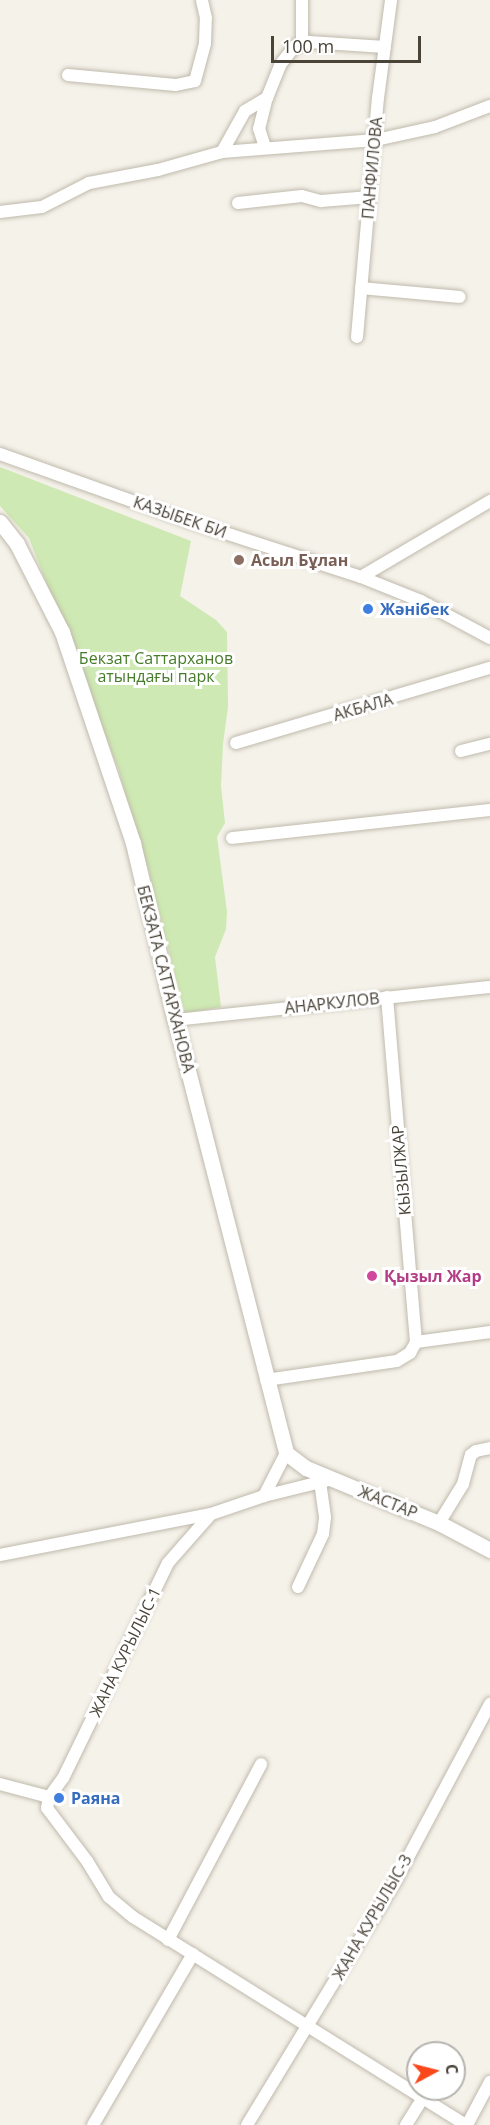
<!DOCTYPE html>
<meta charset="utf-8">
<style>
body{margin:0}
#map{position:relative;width:490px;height:2125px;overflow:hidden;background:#f5f2ea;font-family:"Open Sans",sans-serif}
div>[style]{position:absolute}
.green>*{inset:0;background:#cee9b3}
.roads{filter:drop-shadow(0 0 2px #c0baac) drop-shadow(0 0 2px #c0baac)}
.minor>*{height:12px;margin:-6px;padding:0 6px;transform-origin:6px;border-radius:6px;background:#fff}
.tertiary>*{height:15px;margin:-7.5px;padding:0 7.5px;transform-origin:7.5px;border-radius:7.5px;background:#fff}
.dots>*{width:16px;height:16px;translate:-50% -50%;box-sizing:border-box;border:3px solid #fff;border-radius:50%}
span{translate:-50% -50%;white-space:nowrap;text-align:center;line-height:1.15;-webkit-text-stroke:6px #fff;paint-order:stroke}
.street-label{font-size:16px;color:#494338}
.education-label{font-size:16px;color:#785e54;font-weight:700}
.left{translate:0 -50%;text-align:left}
.shop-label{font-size:16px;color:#366cbe;font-weight:700}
.park-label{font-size:16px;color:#457c2a}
.hotel-label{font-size:16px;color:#b23c85;font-weight:700}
.north{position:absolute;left:406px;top:2041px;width:60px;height:60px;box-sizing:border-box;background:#fff;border:2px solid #b6b4af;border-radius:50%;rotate:83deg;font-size:16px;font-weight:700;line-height:24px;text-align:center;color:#494338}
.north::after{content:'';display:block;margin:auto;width:21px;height:27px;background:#fa471b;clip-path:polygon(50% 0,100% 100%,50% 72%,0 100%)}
.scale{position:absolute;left:271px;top:36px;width:150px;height:27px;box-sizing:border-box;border:3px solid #494338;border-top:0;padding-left:8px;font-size:18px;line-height:21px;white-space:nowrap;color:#494338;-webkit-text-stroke:4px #fff;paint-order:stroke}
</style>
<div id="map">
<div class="green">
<i style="clip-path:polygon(0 467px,191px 541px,180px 596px,216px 620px,227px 632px,228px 707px,223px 744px,221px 786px,225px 823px,217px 837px,227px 912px,226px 929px,215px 957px,221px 1007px,185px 1014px,148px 868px,118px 768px,29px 538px,0 506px)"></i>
</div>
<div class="roads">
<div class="minor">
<i style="left:302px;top:44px;width:44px;rotate:-90deg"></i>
<i style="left:68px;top:75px;width:108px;rotate:5.3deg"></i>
<i style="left:176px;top:85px;width:19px;rotate:-12deg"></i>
<i style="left:195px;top:81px;width:39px;rotate:-75deg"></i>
<i style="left:205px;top:43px;width:25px;rotate:-88deg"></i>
<i style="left:206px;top:18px;width:18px;rotate:-103deg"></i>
<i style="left:265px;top:147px;width:19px;rotate:-108deg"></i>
<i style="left:259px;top:129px;width:32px;rotate:-76deg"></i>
<i style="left:267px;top:98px;width:35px;rotate:-68deg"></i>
<i style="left:280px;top:65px;width:24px;rotate:-52deg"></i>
<i style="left:295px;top:46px;width:15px;rotate:-16deg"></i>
<i style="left:309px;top:42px;width:76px;rotate:3.8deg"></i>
<i style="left:222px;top:152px;width:47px;rotate:-60.7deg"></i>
<i style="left:245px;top:111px;width:26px;rotate:-31deg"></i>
<i style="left:238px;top:203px;width:64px;rotate:-6.2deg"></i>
<i style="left:302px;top:196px;width:20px;rotate:15deg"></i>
<i style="left:321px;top:201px;width:49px;rotate:-4.7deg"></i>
<i style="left:0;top:212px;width:42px;rotate:-6.8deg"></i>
<i style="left:42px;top:207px;width:53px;rotate:-27.1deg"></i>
<i style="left:89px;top:183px;width:70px;rotate:-10.7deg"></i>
<i style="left:158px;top:170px;width:66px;rotate:-15.7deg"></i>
<i style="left:222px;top:152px;width:154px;rotate:-4.5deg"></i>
<i style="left:376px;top:140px;width:60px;rotate:-12.4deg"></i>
<i style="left:435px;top:127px;width:59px;rotate:-20.9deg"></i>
<i style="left:361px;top:288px;width:99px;rotate:5.2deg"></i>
<i style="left:357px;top:337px;width:240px;rotate:-85deg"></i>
<i style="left:378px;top:98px;width:99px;rotate:-82.4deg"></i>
<i style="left:0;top:454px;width:200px;rotate:19.6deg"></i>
<i style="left:188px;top:521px;width:182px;rotate:17.9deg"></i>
<i style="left:361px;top:577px;width:65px;rotate:21.8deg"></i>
<i style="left:421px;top:601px;width:78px;rotate:28.2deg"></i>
<i style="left:361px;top:577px;width:150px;rotate:-30.5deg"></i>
<i style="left:236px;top:743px;width:265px;rotate:-16.5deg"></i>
<i style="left:461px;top:751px;width:30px;rotate:-14deg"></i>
<i style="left:232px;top:838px;width:260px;rotate:-6.2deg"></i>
<i style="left:387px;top:997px;width:346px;rotate:85.2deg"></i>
<i style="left:175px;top:1020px;width:317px;rotate:-6deg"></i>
<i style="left:416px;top:1342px;width:75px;rotate:-7.7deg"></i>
<i style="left:266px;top:1380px;width:132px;rotate:-8.3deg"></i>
<i style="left:397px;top:1361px;width:15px;rotate:-32deg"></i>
<i style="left:410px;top:1353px;width:13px;rotate:-61deg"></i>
<i style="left:264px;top:1496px;width:48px;rotate:-62.9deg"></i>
<i style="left:211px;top:1514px;width:65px;rotate:131.3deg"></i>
<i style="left:168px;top:1563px;width:239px;rotate:116deg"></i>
<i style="left:63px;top:1778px;width:24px;rotate:126deg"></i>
<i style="left:49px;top:1797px;width:11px;rotate:100deg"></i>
<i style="left:47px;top:1808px;width:66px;rotate:53deg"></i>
<i style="left:87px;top:1861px;width:42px;rotate:58.6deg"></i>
<i style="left:109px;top:1897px;width:31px;rotate:40deg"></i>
<i style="left:133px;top:1917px;width:393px;rotate:32deg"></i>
<i style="left:439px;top:1523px;width:46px;rotate:-58.4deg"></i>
<i style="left:463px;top:1484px;width:30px;rotate:-75deg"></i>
<i style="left:471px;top:1455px;width:6px;rotate:-39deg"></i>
<i style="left:476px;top:1451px;width:14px;rotate:-12deg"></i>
<i style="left:0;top:1555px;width:215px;rotate:-11deg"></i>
<i style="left:211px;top:1514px;width:56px;rotate:-18.8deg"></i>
<i style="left:264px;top:1496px;width:70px;rotate:-14deg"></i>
<i style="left:298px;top:1587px;width:59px;rotate:-64.7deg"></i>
<i style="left:323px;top:1534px;width:17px;rotate:-83deg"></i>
<i style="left:325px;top:1517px;width:36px;rotate:-98deg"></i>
<i style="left:0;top:1784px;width:51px;rotate:14.9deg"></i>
<i style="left:168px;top:1940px;width:199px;rotate:-62.1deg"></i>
<i style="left:93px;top:2125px;width:198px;rotate:-59.7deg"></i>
<i style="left:247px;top:2125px;width:287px;rotate:-58.7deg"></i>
<i style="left:396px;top:1880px;width:200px;rotate:-61.9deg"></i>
<i style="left:406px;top:2125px;width:32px;rotate:-58deg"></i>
<i style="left:467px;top:2125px;width:49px;rotate:-61.9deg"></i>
</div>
<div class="tertiary">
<i style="left:0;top:522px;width:28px;rotate:52deg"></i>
<i style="left:17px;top:544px;width:99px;rotate:62.9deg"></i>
<i style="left:62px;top:632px;width:223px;rotate:71.4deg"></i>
<i style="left:133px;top:843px;width:182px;rotate:76.7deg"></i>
<i style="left:175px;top:1020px;width:447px;rotate:75.6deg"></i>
<i style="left:286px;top:1453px;width:25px;rotate:37deg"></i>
<i style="left:306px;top:1468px;width:144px;rotate:22.5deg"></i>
<i style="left:439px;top:1523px;width:58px;rotate:27.9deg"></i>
</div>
</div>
<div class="dots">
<i style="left:239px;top:560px;background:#8d6e63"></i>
<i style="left:368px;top:609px;background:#3f7fe0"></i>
<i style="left:372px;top:1276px;background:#d1479c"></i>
<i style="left:59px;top:1798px;background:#3f7fe0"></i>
</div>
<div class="street-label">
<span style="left:372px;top:168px;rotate:-85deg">ПАНФИЛОВА</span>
<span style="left:180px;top:517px;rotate:19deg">КАЗЫБЕК БИ</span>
<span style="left:363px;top:707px;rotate:-16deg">АКБАЛА</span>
<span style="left:166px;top:979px;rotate:76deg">БЕКЗАТА САТТАРХАНОВА</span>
<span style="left:332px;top:1003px;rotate:-6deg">АНАРКУЛОВ</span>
<span style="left:401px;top:1170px;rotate:-95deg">КЫЗЫЛЖАР</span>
<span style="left:388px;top:1502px;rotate:22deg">ЖАСТАР</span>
<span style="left:125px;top:1652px;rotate:-64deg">ЖАНА КУРЫЛЫС-1</span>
<span style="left:372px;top:1917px;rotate:-60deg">ЖАНА КУРЫЛЫС-3</span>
</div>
<div class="education-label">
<span class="left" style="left:251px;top:560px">Асыл Бұлан</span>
</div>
<div class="shop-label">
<span class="left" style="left:380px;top:609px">Жәнібек</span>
<span class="left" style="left:71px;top:1798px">Раяна</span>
</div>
<div class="park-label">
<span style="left:156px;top:667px">Бекзат Саттарханов<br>атындағы парк</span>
</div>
<div class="hotel-label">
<span class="left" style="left:384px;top:1276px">Қызыл Жар</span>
</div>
<div class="north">С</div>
<div class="scale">100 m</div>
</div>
